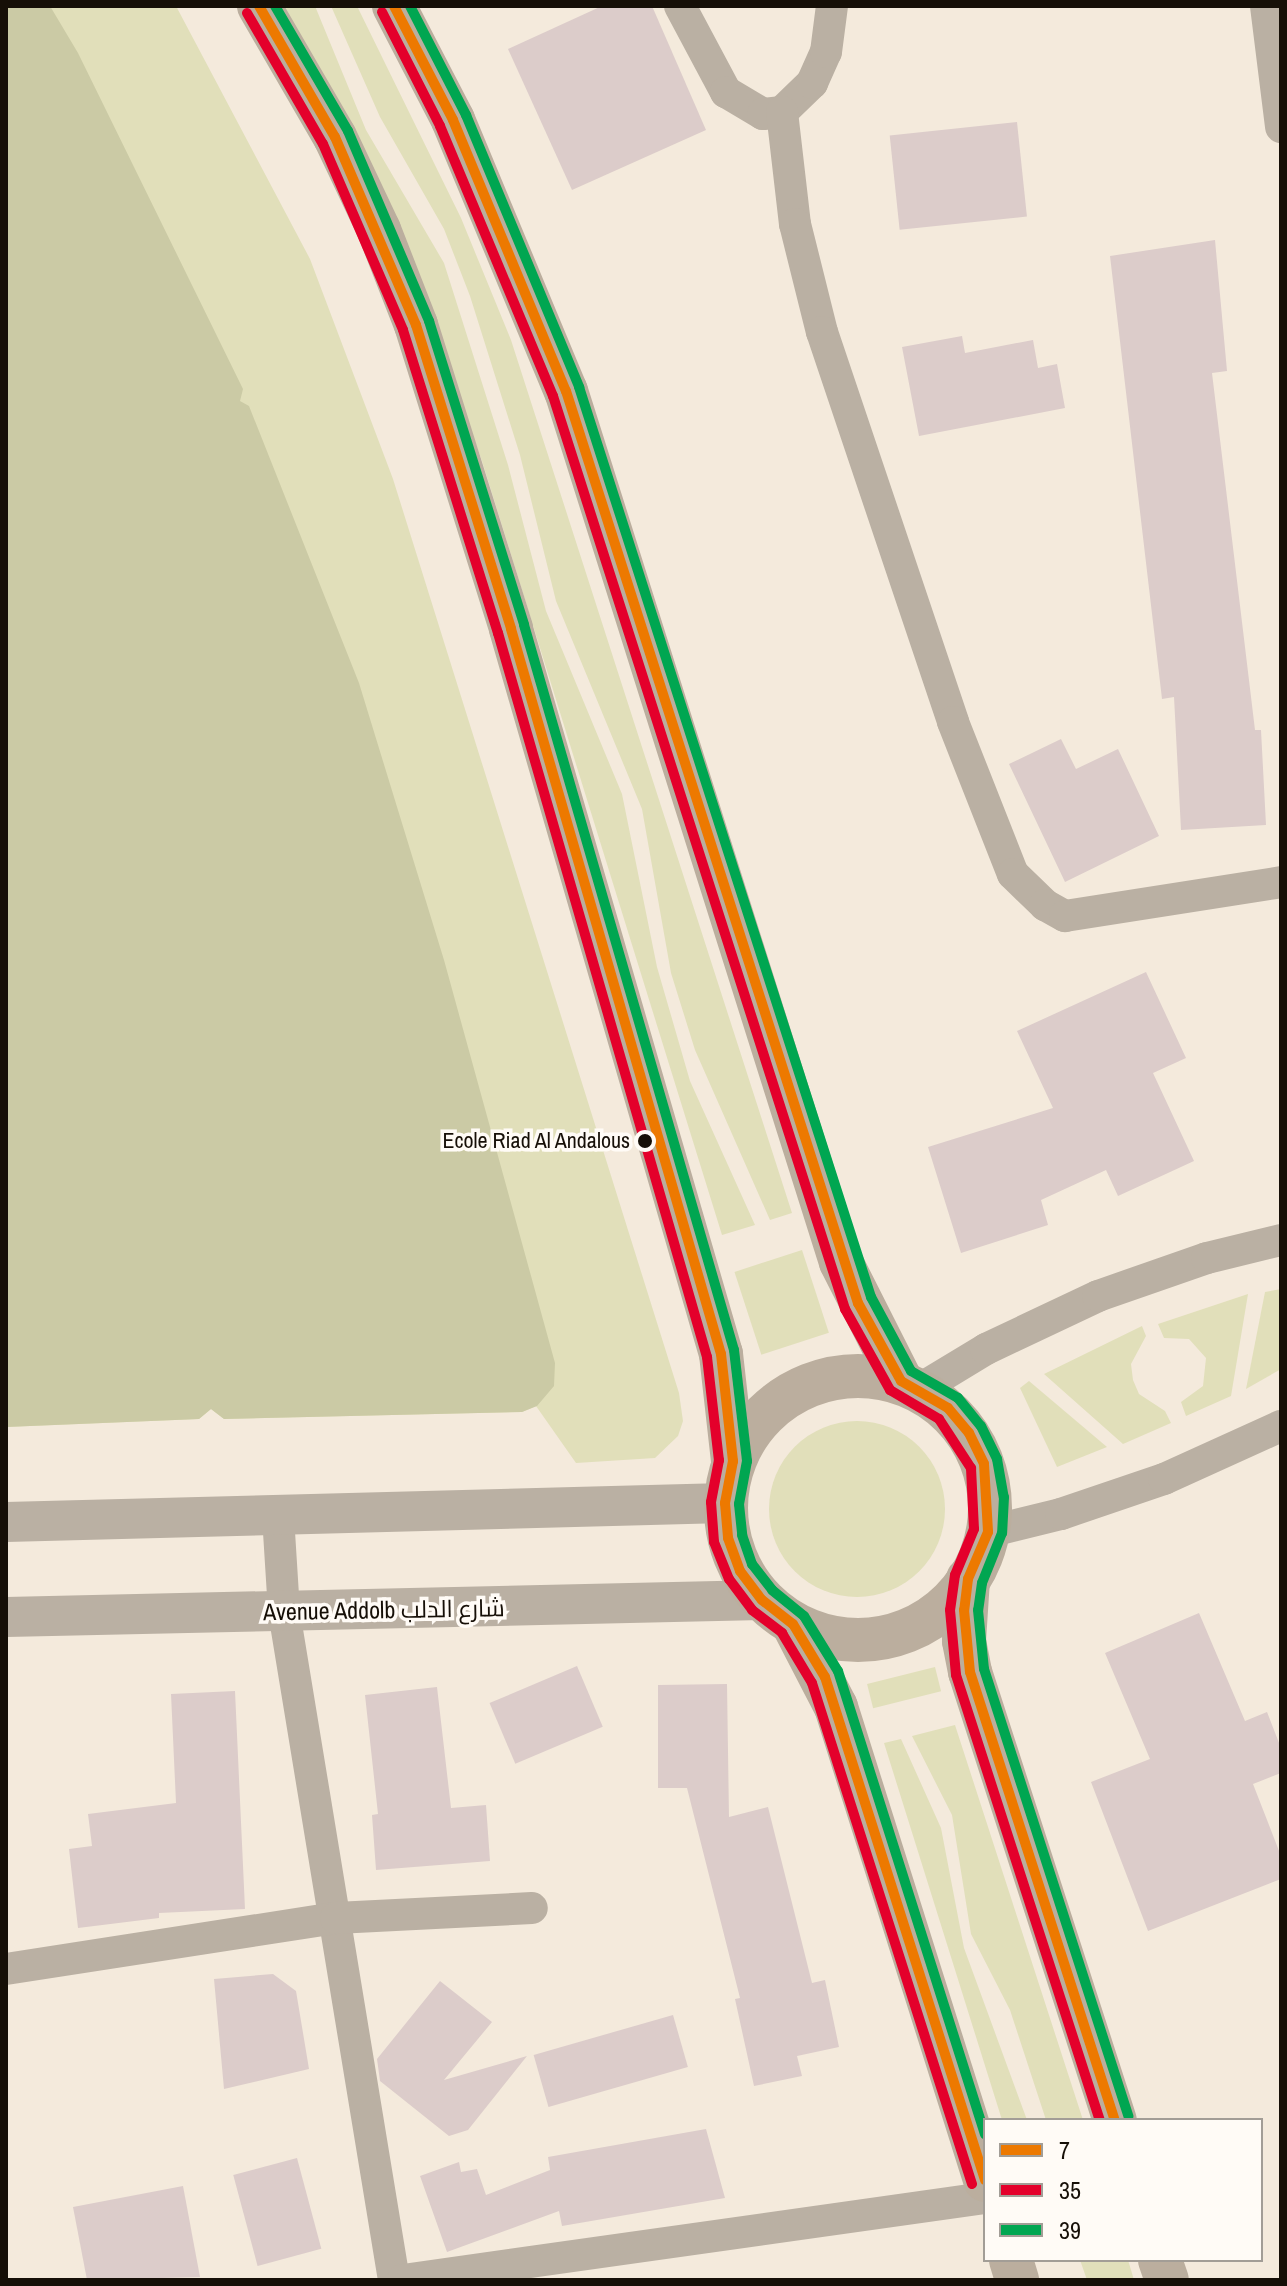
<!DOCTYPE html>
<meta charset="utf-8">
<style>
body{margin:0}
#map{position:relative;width:1287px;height:2286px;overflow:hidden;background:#f4eadc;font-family:"Archivo Narrow",Cairo,sans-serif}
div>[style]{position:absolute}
.green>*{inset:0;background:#e1dfba;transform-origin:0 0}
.round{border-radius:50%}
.forest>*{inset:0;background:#cbcaa5}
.building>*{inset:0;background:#dcccca;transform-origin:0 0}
.minor>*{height:32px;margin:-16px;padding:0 16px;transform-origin:16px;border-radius:16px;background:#bab0a3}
.tertiary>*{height:40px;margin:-20px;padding:0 20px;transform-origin:20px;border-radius:20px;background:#bab0a3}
.primary>*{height:44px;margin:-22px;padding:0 22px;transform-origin:22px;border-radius:22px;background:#bbae9e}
.primary>.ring{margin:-22px;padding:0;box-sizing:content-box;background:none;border:44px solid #bbae9e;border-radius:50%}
.bus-1>*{height:10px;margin:-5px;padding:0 5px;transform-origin:5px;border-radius:5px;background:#ed7900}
.bus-2>*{height:10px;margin:-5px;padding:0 5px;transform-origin:5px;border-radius:5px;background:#e4002b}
.bus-3>*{height:10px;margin:-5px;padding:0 5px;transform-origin:5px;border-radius:5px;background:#00a651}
.dots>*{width:22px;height:22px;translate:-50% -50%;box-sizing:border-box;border:4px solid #fffbf6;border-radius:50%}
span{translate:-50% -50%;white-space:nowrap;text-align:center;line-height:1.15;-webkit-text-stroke:7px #fffbf6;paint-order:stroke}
.bus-label{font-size:22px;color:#160f07}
.right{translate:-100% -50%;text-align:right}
.street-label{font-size:24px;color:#160f07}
.frame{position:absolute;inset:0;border:8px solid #160f07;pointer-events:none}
.legend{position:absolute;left:983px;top:2118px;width:280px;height:144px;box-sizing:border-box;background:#fffbf6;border:2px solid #a29d96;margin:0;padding:10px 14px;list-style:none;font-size:24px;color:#160f07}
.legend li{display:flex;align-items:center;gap:16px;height:40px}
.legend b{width:40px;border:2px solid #a29d96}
</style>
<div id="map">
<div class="green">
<i style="clip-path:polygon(6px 6px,176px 6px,310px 259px,393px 479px,679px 1393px,683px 1421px,678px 1436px,655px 1458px,576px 1463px,536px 1406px,522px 1412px,224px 1419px,211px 1409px,199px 1419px,6px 1427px)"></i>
<i style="clip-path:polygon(282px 6px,315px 6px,366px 130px,444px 263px,508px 465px,546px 611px,622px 794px,657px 967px,690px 1081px,755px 1225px,722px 1235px,482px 461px,448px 366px)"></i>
<i style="clip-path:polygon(331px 6px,357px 6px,461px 218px,511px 340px,792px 1213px,770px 1220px,695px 1050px,671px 973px,642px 809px,556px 601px,520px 455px,470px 296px,444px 229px,380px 117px)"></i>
<i style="left:802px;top:1250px;width:87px;height:71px;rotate:72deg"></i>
<i style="clip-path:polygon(1281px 1289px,1281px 1369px,1246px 1389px,1265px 1292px)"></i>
<i style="clip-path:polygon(1248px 1294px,1231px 1396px,1186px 1416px,1181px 1402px,1203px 1386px,1206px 1358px,1189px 1339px,1164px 1338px,1158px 1324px)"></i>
<i style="clip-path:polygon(1142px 1326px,1146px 1336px,1131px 1364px,1133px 1380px,1139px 1394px,1165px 1411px,1171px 1423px,1123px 1444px,1044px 1374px)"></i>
<i style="clip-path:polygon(1029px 1381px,1107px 1447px,1057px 1467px,1020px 1388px)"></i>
<i class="round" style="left:769px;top:1421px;width:176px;height:176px"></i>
<i style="left:935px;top:1667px;width:25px;height:70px;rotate:76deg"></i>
<i style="clip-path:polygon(955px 1725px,1083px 2120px,1046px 2120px,1010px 2010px,971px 1934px,952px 1815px,912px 1736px)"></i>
<i style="clip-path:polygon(901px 1739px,941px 1828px,964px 1948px,1027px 2120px,1002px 2120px,884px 1743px)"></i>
<i style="clip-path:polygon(1080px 2260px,1128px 2260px,1134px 2280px,1087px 2280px)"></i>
</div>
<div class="forest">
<i style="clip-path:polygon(6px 6px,50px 6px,78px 53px,243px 389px,240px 401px,249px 406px,359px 683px,444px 960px,555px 1363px,554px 1386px,537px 1406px,522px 1412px,224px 1419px,211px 1409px,199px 1419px,6px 1427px)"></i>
</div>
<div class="building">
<i style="clip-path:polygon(602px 6px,652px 6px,706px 130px,572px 190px,508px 49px)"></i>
<i style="left:1017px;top:122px;width:95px;height:128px;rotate:84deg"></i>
<i style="clip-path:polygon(1215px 240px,1227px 371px,1212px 373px,1255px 730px,1261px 730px,1266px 825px,1181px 830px,1174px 697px,1162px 699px,1110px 256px)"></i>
<i style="clip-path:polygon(962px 336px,965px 353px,1033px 340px,1038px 368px,1057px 364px,1065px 408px,919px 436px,902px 347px)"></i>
<i style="clip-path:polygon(1061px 739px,1076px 769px,1118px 749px,1159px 836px,1065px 882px,1009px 764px)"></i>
<i style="clip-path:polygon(1146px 972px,1186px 1058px,1153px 1073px,1194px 1161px,1118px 1196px,1106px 1170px,1041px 1200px,1048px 1225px,961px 1253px,928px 1147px,1053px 1108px,1017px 1031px)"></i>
<i style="clip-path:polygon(1199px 1613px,1245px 1721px,1267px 1712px,1281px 1748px,1281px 1773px,1253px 1784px,1281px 1856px,1281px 1879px,1148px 1931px,1091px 1782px,1150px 1759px,1105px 1653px)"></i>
<i style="left:577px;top:1666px;width:66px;height:95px;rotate:67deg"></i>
<i style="clip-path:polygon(727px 1684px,729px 1817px,768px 1807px,812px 1983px,825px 1980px,839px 2047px,797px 2056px,802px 2076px,754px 2086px,735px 1999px,740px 1998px,687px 1788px,658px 1788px,658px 1685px)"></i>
<i style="clip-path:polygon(437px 1687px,451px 1808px,486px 1805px,490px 1861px,376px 1870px,372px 1815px,378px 1814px,365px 1695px)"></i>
<i style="clip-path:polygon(235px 1691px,245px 1909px,159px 1913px,159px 1918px,78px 1928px,69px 1849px,92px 1846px,88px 1814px,176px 1803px,171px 1694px)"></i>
<i style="clip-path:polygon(273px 1974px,296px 1991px,309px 2069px,224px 2089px,214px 1979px)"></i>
<i style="clip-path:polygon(440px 1981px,492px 2022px,444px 2080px,527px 2056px,468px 2130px,449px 2136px,380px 2081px,377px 2059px)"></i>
<i style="left:673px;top:2015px;width:54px;height:145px;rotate:74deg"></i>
<i style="clip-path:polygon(706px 2129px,725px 2198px,562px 2226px,559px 2211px,447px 2252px,420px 2176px,459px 2162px,461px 2172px,477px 2169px,486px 2195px,550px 2170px,548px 2157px)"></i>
<i style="left:297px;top:2158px;width:94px;height:66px;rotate:75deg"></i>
<i style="clip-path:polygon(183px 2186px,200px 2277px,87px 2280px,73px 2207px)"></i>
</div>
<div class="minor">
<i style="left:680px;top:6px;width:98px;rotate:61.9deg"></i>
<i style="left:726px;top:92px;width:43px;rotate:30.7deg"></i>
<i style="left:763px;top:114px;width:19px;rotate:-6deg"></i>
<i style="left:782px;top:112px;width:42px;rotate:-44deg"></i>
<i style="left:812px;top:83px;width:34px;rotate:-66deg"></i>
<i style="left:826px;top:52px;width:46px;rotate:-82.6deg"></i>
<i style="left:1266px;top:6px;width:122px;rotate:82.9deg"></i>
<i style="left:782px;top:112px;width:113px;rotate:83.4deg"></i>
<i style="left:795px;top:224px;width:111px;rotate:76deg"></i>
<i style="left:822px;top:332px;width:411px;rotate:71.4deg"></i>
<i style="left:953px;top:722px;width:163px;rotate:68.5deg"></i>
<i style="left:1013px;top:874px;width:45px;rotate:44.1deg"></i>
<i style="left:1045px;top:905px;width:23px;rotate:29deg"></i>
<i style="left:1065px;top:916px;width:219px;rotate:-8.9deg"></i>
<i style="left:920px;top:1389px;width:77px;rotate:-31.2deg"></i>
<i style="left:986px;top:1349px;width:124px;rotate:-25.3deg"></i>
<i style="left:1098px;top:1296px;width:115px;rotate:-19.2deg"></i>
<i style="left:1207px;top:1258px;width:76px;rotate:-13.7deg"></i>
<i style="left:278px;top:1516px;width:96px;rotate:86.4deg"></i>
<i style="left:284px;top:1612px;width:677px;rotate:80.65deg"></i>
<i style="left:988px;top:1532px;width:75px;rotate:-13.9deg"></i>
<i style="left:1061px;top:1514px;width:109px;rotate:-18.8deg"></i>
<i style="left:1164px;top:1479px;width:128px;rotate:-24.4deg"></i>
<i style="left:6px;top:1969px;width:334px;rotate:-8.8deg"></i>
<i style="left:336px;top:1918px;width:196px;rotate:-2.9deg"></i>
<i style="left:403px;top:2280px;width:588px;rotate:-8.02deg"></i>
</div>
<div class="tertiary">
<i style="left:6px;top:1522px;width:719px;rotate:-1.51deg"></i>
<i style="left:6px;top:1617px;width:756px;rotate:-1.29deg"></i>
</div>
<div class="primary">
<i style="left:259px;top:6px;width:151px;rotate:59.9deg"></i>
<i style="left:335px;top:137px;width:103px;rotate:64.7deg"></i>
<i style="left:379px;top:230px;width:102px;rotate:68.7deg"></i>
<i style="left:416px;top:325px;width:318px;rotate:72.6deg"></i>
<i style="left:511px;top:629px;width:755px;rotate:73.85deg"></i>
<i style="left:721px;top:1354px;width:108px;rotate:83.6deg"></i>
<i style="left:394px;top:6px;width:128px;rotate:62.6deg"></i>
<i style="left:453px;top:120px;width:294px;rotate:67.4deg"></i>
<i style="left:566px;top:391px;width:913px;rotate:72.48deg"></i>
<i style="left:841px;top:1262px;width:133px;rotate:63.2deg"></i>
<i class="ring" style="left:726px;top:1376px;width:220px;height:220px"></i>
<i style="left:968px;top:1579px;width:62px;rotate:93.7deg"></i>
<i style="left:964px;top:1641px;width:32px;rotate:79deg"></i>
<i style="left:970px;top:1672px;width:471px;rotate:72.1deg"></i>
<i style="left:793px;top:1624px;width:93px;rotate:62.6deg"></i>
<i style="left:836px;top:1707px;width:496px;rotate:72.5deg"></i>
<i style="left:1011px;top:2260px;width:21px;rotate:73deg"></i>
<i style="left:1160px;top:2260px;width:21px;rotate:71deg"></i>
</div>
<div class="bus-1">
<i style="left:259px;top:6px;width:151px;rotate:59.9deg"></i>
<i style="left:335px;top:137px;width:205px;rotate:66.7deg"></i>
<i style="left:416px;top:325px;width:318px;rotate:72.6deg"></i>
<i style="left:511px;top:629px;width:755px;rotate:73.85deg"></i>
<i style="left:721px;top:1354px;width:108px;rotate:83.6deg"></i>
<i style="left:733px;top:1461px;width:43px;rotate:100.8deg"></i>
<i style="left:725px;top:1503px;width:35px;rotate:85deg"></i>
<i style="left:728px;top:1538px;width:35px;rotate:70deg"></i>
<i style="left:740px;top:1571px;width:36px;rotate:53deg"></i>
<i style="left:762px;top:1600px;width:39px;rotate:38deg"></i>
<i style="left:793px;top:1624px;width:62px;rotate:58.9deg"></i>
<i style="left:825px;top:1677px;width:528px;rotate:72.35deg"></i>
<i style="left:394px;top:6px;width:128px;rotate:62.6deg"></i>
<i style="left:453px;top:120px;width:294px;rotate:67.4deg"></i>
<i style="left:566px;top:391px;width:958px;rotate:72.25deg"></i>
<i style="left:858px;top:1303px;width:89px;rotate:61.1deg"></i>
<i style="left:901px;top:1381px;width:54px;rotate:29.9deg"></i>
<i style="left:948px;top:1408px;width:33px;rotate:50deg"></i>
<i style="left:969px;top:1433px;width:34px;rotate:64deg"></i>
<i style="left:984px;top:1464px;width:68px;rotate:86.6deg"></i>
<i style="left:988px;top:1532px;width:51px;rotate:113.1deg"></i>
<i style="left:968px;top:1579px;width:31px;rotate:97deg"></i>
<i style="left:964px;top:1610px;width:62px;rotate:84.5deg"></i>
<i style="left:970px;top:1672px;width:471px;rotate:72.1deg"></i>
</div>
<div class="bus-2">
<i style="left:382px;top:12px;width:128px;rotate:63deg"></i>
<i style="left:440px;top:126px;width:293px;rotate:67.3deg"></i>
<i style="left:553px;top:396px;width:959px;rotate:72.26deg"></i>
<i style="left:845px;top:1309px;width:93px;rotate:60.9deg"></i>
<i style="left:890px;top:1390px;width:57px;rotate:30.6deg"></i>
<i style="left:939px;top:1419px;width:59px;rotate:56.9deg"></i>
<i style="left:971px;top:1468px;width:61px;rotate:87.2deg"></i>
<i style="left:974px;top:1529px;width:50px;rotate:112.4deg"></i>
<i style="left:955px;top:1575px;width:35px;rotate:98deg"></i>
<i style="left:950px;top:1610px;width:65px;rotate:84.7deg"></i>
<i style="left:956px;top:1675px;width:468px;rotate:72.1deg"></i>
<i style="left:247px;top:13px;width:151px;rotate:59.9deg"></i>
<i style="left:323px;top:144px;width:202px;rotate:66.7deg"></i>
<i style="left:403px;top:330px;width:318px;rotate:72.6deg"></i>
<i style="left:498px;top:633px;width:754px;rotate:73.9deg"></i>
<i style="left:707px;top:1357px;width:104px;rotate:83.4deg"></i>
<i style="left:719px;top:1460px;width:43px;rotate:100.8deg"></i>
<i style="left:711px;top:1502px;width:40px;rotate:85.7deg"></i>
<i style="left:714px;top:1542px;width:40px;rotate:68deg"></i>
<i style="left:729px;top:1579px;width:39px;rotate:53deg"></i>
<i style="left:752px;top:1610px;width:38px;rotate:37deg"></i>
<i style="left:782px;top:1633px;width:58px;rotate:59deg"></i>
<i style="left:812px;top:1683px;width:526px;rotate:72.29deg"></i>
</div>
<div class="bus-3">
<i style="left:275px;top:6px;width:145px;rotate:59.7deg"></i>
<i style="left:348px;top:131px;width:207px;rotate:66.9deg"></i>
<i style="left:429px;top:321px;width:318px;rotate:72.6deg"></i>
<i style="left:524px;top:625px;width:755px;rotate:73.85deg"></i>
<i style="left:734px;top:1350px;width:112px;rotate:83.3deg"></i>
<i style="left:747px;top:1461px;width:44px;rotate:100.5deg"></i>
<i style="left:739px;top:1504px;width:31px;rotate:84deg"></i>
<i style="left:742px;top:1535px;width:31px;rotate:71deg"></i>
<i style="left:752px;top:1564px;width:33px;rotate:52deg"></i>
<i style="left:772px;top:1590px;width:41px;rotate:39.1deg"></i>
<i style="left:804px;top:1616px;width:65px;rotate:58.3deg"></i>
<i style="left:838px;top:1671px;width:486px;rotate:72.4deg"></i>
<i style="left:410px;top:6px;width:123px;rotate:62.8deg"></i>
<i style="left:466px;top:115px;width:295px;rotate:67.4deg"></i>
<i style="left:579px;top:387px;width:956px;rotate:72.21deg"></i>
<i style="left:871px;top:1297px;width:84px;rotate:61.6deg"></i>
<i style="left:911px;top:1371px;width:54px;rotate:29.9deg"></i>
<i style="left:958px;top:1398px;width:36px;rotate:51deg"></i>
<i style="left:981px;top:1426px;width:37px;rotate:64deg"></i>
<i style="left:997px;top:1459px;width:39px;rotate:80deg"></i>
<i style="left:1004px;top:1497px;width:36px;rotate:93deg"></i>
<i style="left:1002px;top:1533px;width:54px;rotate:111.8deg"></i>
<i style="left:982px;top:1583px;width:27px;rotate:98deg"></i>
<i style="left:978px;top:1610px;width:59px;rotate:84.2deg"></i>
<i style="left:984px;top:1669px;width:470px;rotate:72.1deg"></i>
</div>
<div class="dots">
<i style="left:645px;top:1141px;background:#160f07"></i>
</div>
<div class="bus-label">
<span class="right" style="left:630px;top:1141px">Ecole Riad Al Andalous</span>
</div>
<div class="street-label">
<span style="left:384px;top:1610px;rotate:-1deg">Avenue Addolb شارع الدلب</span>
</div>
<div class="frame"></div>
<ul class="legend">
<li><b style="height:10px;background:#ed7900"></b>7</li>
<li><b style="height:10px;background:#e4002b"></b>35</li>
<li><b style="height:10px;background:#00a651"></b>39</li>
</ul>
</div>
